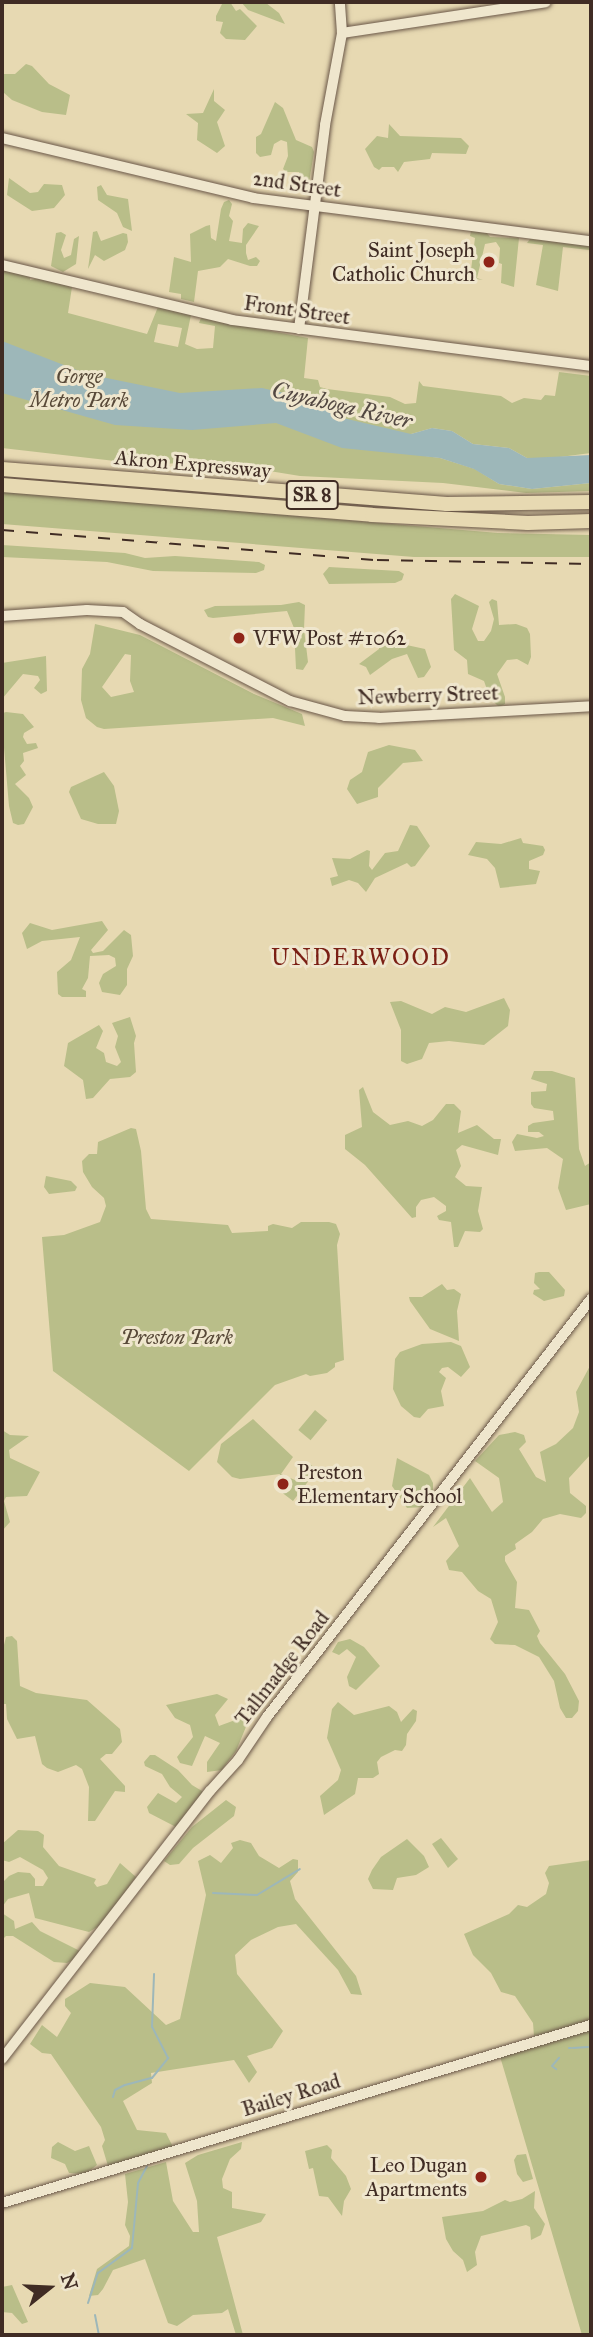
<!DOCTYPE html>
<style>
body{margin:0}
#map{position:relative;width:593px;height:2337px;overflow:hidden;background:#e7d9b2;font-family:"IM FELL Great Primer",serif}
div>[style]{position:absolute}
.green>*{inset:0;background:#b9be89;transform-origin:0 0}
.water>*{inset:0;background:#9db7b9}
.stream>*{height:2px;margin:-1px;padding:0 1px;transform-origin:1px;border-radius:1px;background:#9db7b9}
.roads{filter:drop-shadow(0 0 2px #6a5748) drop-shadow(0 0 2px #6a5748)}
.tertiary>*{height:10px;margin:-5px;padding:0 5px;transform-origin:5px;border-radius:5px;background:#efe6cd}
.secondary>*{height:10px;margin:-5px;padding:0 5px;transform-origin:5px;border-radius:5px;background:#efe6cd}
.motorway>*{height:14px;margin:-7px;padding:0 7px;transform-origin:7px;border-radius:7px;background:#e7d9b2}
.rail>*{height:2px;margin-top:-1px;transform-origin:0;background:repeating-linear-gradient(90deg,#402c24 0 12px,transparent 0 24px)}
.dots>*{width:19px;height:19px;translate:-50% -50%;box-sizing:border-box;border:4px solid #efe6cd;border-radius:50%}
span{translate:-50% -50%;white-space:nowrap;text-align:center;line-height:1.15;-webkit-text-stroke:6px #efe6cd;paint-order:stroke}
.shield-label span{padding:2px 5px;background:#efe6cd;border:2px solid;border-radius:5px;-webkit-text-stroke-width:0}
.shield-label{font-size:19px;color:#402c24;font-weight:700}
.street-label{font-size:21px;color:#402c24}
.poi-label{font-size:21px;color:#402c24}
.right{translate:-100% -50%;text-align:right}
.left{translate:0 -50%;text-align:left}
.park-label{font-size:21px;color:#584938;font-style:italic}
.water-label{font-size:23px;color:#534842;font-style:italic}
.neighbourhood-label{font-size:23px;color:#7a1f14;letter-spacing:2px}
.frame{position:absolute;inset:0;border:4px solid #402c24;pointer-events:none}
.north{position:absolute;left:14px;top:2253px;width:70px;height:70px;-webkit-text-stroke:5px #efe6cd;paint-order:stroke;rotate:72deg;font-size:19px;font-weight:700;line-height:28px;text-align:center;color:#402c24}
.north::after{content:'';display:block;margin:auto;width:24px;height:32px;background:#402c24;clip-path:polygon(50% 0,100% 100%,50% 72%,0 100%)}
</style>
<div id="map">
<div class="green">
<i style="clip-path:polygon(223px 2px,230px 2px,236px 11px,240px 9px,257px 26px,245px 40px,226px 39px,220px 33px,223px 22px,216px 21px,216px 16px)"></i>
<i style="clip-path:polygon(241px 2px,266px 3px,279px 13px,285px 24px,248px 10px)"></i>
<i style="clip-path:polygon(26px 64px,32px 66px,49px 84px,70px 95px,66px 115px,42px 112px,12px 100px,3px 92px,3px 74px,15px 74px)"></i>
<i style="clip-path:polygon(214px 89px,214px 101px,225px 110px,217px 122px,225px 146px,217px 153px,197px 140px,198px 123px,186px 114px,203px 113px)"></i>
<i style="clip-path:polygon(275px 102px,283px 108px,296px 140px,312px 147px,314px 152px,307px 195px,301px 188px,299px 172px,286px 172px,283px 169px,288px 156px,287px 142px,281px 140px,274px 144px,271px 155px,260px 157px,256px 153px,256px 137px,261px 134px)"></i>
<i style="clip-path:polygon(389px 124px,400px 136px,461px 138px,469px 146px,466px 154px,432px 153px,430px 159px,404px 162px,398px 172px,394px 167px,382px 167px,379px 170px,374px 167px,365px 149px,377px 136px,388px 138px)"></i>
<i style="clip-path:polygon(9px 178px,30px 193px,38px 192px,44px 184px,62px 185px,65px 195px,54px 208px,32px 211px,7px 195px)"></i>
<i style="clip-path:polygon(101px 185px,107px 195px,128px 199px,132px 231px,123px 227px,117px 213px,98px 200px,97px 187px)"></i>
<i style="clip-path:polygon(229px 200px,232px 204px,229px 216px,233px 221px,229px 241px,242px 243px,243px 229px,248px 223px,259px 226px,246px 245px,246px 253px,248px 260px,256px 257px,260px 261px,257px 266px,250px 266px,228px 259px,220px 267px,198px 271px,194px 302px,181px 299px,181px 294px,169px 292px,174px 257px,191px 262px,190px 234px,206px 226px,210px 225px,211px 238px,216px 241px,221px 209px,224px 202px)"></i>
<i style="clip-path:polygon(97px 231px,101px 241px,123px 233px,127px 234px,128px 242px,125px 250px,104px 261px,95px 255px,88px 269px,93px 232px)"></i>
<i style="clip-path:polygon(471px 231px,487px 233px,490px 237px,519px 238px,514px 287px,501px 283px,502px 264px,499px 263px,500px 248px,496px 242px,485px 244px,477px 278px,483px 280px,470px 278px,475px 238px,470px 236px)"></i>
<i style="clip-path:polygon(61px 232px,66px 235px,61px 250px,64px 258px,71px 255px,74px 239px,79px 236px,76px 264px,63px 272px,51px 266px,56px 233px)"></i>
<i style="clip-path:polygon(530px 239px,591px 246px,591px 283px,589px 250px,563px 247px,558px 291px,536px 285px,543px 245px,527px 243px)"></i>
<i style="clip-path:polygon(evenodd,2px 269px,30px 274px,30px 280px,40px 278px,72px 287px,68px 313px,147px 334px,158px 307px,191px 315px,185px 344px,197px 349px,213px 348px,215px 326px,199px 323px,201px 318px,308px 338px,304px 378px,318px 380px,320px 387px,327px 389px,390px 397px,405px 404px,416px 403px,419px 381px,423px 386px,501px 396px,512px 403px,524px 398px,541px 400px,545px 395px,555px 396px,559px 372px,591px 376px,591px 453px,544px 459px,527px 458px,509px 448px,473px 444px,452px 431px,432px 428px,411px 434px,403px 453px,440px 458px,475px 469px,499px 484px,532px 489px,591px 483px,591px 491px,526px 493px,443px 483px,300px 476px,207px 461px,150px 465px,2px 448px,2px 269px,158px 324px,182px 328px,178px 347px,154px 342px,158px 324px)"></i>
<i style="clip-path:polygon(2px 491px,498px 533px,591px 535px,591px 557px,414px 557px,2px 524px)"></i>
<i style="clip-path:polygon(2px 545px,125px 553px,145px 558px,175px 556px,259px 562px,265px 565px,264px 570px,256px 573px,153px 571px,107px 562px,2px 557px)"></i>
<i style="clip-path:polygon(329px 567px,399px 571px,404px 574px,402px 580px,395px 583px,329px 584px,323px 574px)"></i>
<i style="clip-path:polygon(455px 594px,479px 606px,472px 629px,478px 641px,484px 641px,491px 631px,494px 619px,489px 602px,492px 599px,497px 601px,499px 625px,516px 624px,527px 628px,530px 634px,531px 657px,528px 665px,517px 659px,507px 660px,497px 674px,505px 697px,505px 704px,499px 707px,490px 698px,484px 681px,468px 674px,467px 660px,454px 650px,451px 599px)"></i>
<i style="clip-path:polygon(299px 602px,305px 605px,304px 629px,308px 662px,303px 670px,296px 669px,294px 628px,287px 611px,213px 618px,208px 617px,204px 610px,215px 606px,281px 605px)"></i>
<i style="clip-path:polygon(evenodd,95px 624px,140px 635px,254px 694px,302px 714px,305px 726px,273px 718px,104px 729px,97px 727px,86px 718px,81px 700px,82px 669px,90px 654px,95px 624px,125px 654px,131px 655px,130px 681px,134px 692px,111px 697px,102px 687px,125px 654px)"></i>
<i style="clip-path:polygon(380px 635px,388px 641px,425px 649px,431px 667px,424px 677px,418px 678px,407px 654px,392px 659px,370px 675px,366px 667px,359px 664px,379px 649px)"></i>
<i style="clip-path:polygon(46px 656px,47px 691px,41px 694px,34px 688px,40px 680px,38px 676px,23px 674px,2px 699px,2px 663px)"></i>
<i style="clip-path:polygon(6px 712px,23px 714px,34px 727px,24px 733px,23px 737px,27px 744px,36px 743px,38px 748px,23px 753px,24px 761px,20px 766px,26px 775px,15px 784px,29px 798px,33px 807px,24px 824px,18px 825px,13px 823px,9px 806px,3px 736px,3px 713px)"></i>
<i style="clip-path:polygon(389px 745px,415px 750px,423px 761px,403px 763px,378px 788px,378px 797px,357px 804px,347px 789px,350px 780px,362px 772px,368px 752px)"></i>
<i style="clip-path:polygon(104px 772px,114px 786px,119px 811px,116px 824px,98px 824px,81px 819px,69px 792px,71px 787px)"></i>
<i style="clip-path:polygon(410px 825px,417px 826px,430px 846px,415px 866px,411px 867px,407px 863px,375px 878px,366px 892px,358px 883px,349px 880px,332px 886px,330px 878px,338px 876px,332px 858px,350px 859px,367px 850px,370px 851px,369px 866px,372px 870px,385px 853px,398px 851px)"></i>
<i style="clip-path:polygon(521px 838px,523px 843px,543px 846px,545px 850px,543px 855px,529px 861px,529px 869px,540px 871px,536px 884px,500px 888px,495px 868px,487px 859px,468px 855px,476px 842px,501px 844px)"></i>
<i style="clip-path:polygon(102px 921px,108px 930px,91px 950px,93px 953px,103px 951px,124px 930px,131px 935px,133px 956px,127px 969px,127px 985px,120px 995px,102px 992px,99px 983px,103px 974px,116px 966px,115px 958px,109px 955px,90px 956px,88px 978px,82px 989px,86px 991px,86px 997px,62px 997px,58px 994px,57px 972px,71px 960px,80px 937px,42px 941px,27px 949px,22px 933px,30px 923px,52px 930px)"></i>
<i style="clip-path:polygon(504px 998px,510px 1010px,508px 1026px,484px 1045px,449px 1041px,429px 1043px,422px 1059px,407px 1064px,401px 1061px,401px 1030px,390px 1002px,401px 1001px,432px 1014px,445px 1007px,466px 1012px)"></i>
<i style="clip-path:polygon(130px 1017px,136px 1036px,134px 1043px,136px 1072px,130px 1077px,110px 1079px,93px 1098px,86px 1099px,83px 1080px,64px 1066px,68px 1043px,99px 1025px,103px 1031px,96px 1048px,104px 1053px,106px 1062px,117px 1066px,121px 1062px,115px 1047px,118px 1036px,112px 1023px)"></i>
<i style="clip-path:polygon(534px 1071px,552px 1071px,575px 1078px,579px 1149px,585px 1166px,591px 1162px,591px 1204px,566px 1210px,558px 1188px,563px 1159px,547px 1148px,515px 1151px,512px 1142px,517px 1134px,537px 1138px,544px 1136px,539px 1132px,528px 1132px,528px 1126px,533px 1123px,554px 1120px,553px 1111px,534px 1108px,531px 1104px,531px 1092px,546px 1091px,547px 1084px,531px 1079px)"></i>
<i style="clip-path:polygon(363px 1087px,373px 1112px,390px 1125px,408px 1121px,422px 1126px,433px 1120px,446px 1104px,454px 1104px,461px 1111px,458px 1133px,477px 1125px,494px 1139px,501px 1139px,498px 1155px,462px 1145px,456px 1150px,461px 1166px,455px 1177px,466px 1186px,482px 1187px,478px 1211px,483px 1229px,480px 1232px,465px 1231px,458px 1247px,454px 1247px,451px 1222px,439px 1220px,437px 1216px,446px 1211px,446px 1206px,434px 1197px,421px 1200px,416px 1207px,416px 1217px,412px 1218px,365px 1165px,345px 1149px,345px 1135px,362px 1127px,359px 1090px)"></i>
<i style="clip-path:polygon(131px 1128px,136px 1129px,141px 1151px,146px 1209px,151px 1219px,228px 1225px,232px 1233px,268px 1231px,268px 1226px,273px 1224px,292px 1228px,301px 1222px,329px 1222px,336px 1224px,340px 1234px,337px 1245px,344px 1360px,335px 1363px,335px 1367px,327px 1373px,310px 1376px,306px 1374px,275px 1385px,189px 1471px,53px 1371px,42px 1237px,64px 1235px,100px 1222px,106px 1206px,104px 1198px,92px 1187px,83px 1172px,82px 1161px,89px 1154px,97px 1154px,98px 1142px)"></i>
<i style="clip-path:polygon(46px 1176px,71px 1181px,77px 1187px,75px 1191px,49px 1194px,44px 1187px)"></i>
<i style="clip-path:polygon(539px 1272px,549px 1272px,565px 1290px,564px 1296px,544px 1301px,533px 1294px,534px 1290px,540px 1289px,534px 1283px,535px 1273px)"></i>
<i style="clip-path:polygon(442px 1284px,447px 1290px,454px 1289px,461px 1294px,457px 1311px,459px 1341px,430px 1329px,410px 1301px,409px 1297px,422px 1297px)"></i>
<i style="clip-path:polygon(451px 1342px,461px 1346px,470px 1367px,461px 1377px,448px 1367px,442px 1368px,439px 1372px,446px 1378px,441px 1391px,444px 1406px,428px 1409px,420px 1418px,414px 1417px,401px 1406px,393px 1389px,395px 1359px,400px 1352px,422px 1344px)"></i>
<i style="clip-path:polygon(591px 1364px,591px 1454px,569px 1478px,570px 1493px,586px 1506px,586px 1513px,581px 1518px,560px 1514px,543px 1519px,532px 1532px,515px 1544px,516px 1549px,505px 1556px,505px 1561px,517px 1582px,515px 1608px,529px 1610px,540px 1631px,537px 1636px,540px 1643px,565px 1674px,579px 1701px,578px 1711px,572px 1718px,566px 1718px,560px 1708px,554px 1681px,539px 1657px,515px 1645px,495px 1644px,490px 1639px,498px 1622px,491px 1599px,478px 1591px,462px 1572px,449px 1570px,446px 1561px,459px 1546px,446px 1518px,433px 1527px,470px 1478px,492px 1512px,503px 1502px,499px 1478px,475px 1461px,499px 1435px,515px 1432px,524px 1435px,526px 1442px,519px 1449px,536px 1477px,546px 1482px,540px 1452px,556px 1444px,573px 1428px,579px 1412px,576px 1392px)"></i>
<i style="left:315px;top:1410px;width:16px;height:26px;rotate:40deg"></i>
<i style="clip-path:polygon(253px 1419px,293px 1457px,281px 1474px,295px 1480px,309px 1463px,317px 1470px,293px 1501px,276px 1488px,280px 1474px,240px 1479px,232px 1477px,217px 1462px,221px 1444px)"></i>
<i style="clip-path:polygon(2px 1430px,10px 1435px,29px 1436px,9px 1450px,10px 1458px,40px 1472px,27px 1496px,6px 1497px,4px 1501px,10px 1522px,2px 1531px)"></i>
<i style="clip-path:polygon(397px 1458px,429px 1475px,433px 1483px,433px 1497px,423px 1507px,407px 1508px,392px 1486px)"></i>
<i style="clip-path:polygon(12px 1636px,17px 1641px,20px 1686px,36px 1693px,87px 1700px,120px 1729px,122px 1742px,112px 1754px,106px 1754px,100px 1759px,125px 1786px,125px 1792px,115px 1791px,95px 1821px,88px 1821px,89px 1787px,82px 1769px,76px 1765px,58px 1772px,47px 1768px,42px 1764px,35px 1736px,17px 1739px,7px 1719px,6px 1704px,2px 1704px,2px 1653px,6px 1637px)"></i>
<i style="clip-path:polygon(350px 1639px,364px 1647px,380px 1666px,356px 1690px,349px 1686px,347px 1677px,356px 1657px,347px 1649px,339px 1655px,332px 1652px,338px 1642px)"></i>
<i style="clip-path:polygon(217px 1694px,228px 1699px,215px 1715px,219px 1726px,246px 1716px,248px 1722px,236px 1751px,226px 1764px,222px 1770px,207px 1772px,207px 1762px,220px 1743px,205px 1736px,192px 1766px,180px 1763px,177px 1757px,193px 1737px,190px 1725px,175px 1718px,166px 1705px)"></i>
<i style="clip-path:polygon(338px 1702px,354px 1715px,389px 1706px,397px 1712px,401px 1722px,413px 1709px,417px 1711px,416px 1721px,407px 1734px,406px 1745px,402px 1751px,395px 1750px,381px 1757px,377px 1762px,379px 1774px,373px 1778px,358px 1778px,355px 1794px,324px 1815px,320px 1796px,338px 1780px,341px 1770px,327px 1738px,332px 1709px)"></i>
<i style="clip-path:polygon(150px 1755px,155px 1755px,178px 1770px,192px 1785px,202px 1791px,203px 1794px,176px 1827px,149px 1813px,147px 1807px,158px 1793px,176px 1803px,182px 1797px,170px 1787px,162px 1774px,145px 1766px,144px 1762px)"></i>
<i style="clip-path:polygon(226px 1800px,236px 1807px,234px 1816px,193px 1848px,179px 1864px,170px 1865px,164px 1861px,192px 1827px)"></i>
<i style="clip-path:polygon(18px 1830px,38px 1831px,44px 1835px,43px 1847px,59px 1866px,96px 1879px,94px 1883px,97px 1887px,107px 1884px,120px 1863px,136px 1877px,102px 1924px,89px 1932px,35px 1918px,29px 1893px,8px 1899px,2px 1907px,2px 1883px,9px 1876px,18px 1872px,30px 1873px,35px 1879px,35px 1886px,43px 1886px,48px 1878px,43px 1870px,20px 1857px,9px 1862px,2px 1860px,2px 1844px)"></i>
<i style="clip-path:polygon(441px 1838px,458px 1859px,448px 1868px,432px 1844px)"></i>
<i style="clip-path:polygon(407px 1839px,424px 1856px,429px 1867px,416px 1875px,397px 1878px,393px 1890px,373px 1889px,368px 1879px,372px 1870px,381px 1857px)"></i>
<i style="clip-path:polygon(240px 1840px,251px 1843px,259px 1856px,279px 1868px,293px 1859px,298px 1860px,298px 1872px,290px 1881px,295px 1899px,356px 1976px,362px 1995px,351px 1994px,338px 1970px,296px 1924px,278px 1927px,251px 1940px,235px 1955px,237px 1974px,283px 2031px,272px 2048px,247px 2056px,257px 2072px,249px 2083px,234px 2060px,151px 2073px,152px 2083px,123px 2101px,137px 2130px,166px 2133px,173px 2147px,108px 2166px,102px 2146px,105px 2140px,101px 2127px,51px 2054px,42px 2053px,30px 2044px,42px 2025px,57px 2037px,71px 2013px,65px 2006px,65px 1999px,90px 1983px,125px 1987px,166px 2025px,180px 2019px,206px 1895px,198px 1861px,210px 1855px,221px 1863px,233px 1848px,231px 1843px)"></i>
<i style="clip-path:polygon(591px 1860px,591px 2335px,582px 2335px,499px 2053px,543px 2038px,541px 2034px,534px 2036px,533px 2023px,515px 1996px,501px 1992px,491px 1973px,473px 1955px,464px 1934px,509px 1914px,518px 1905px,527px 1907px,546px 1894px,549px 1883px,545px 1873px,549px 1866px)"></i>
<i style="clip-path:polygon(2px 1913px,14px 1921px,15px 1929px,32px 1922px,40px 1931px,80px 1951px,77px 1958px,67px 1963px,54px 1962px,13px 1936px,6px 1936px,2px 1940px)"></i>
<i style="clip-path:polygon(58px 2142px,75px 2151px,89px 2146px,97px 2165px,85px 2174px,69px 2173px,65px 2164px,51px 2158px,52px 2147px)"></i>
<i style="clip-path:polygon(242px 2142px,241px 2149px,230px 2159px,222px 2179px,223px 2188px,232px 2192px,232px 2208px,266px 2214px,261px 2222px,217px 2237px,243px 2335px,236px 2335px,228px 2309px,222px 2313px,193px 2315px,177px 2326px,168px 2323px,145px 2259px,113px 2270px,103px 2289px,98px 2295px,89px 2296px,97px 2269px,129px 2246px,130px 2236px,125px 2225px,128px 2202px,125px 2174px,166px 2162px,173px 2201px,193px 2232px,199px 2232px,197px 2201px,185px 2163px,198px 2155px)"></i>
<i style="clip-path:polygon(327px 2145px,332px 2150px,331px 2158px,346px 2176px,351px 2189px,344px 2201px,342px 2216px,328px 2197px,319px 2196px,313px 2168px,309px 2169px,305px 2151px)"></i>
<i style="clip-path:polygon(526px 2154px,533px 2179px,523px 2182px,517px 2174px,514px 2160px,517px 2155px)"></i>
<i style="clip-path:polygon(535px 2191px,534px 2208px,545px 2224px,541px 2235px,531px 2240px,530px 2227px,526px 2225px,481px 2236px,475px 2252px,477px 2265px,467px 2272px,463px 2260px,453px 2251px,446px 2239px,442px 2217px,483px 2211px,505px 2200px,510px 2202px,522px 2199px)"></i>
<i style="clip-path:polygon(12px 2285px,28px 2322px,22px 2324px,12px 2313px,2px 2312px,2px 2287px)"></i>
</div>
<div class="water">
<i style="clip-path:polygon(2px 341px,87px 374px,180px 393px,262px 388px,302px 397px,343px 418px,411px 434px,432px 428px,452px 431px,473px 444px,509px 448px,527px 458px,591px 455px,591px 483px,532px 489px,499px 484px,474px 469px,440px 458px,342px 448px,276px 423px,192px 430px,115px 425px,2px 393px)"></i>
</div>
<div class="stream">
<i style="left:213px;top:1893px;width:44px;rotate:2.6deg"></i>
<i style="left:257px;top:1895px;width:50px;rotate:-31.2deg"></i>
<i style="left:569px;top:2048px;width:2px"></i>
<i style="left:573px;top:2048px;width:15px;rotate:-4deg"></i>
<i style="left:552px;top:2066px;width:11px;rotate:-49deg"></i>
<i style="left:553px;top:2067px;width:4px;rotate:34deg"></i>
<i style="left:113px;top:2097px;width:7px;rotate:-74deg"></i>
<i style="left:115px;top:2090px;width:11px;rotate:-27deg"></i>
<i style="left:125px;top:2085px;width:28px;rotate:-15deg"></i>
<i style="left:152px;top:2078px;width:26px;rotate:-51deg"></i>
<i style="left:168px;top:2058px;width:35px;rotate:-117deg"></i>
<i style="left:152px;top:2027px;width:53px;rotate:-87.8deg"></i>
<i style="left:88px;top:2303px;width:32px;rotate:-72deg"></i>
<i style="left:98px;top:2273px;width:42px;rotate:-36.3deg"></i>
<i style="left:132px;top:2248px;width:65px;rotate:-84.7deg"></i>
<i style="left:138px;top:2183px;width:19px;rotate:-62deg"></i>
<i style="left:95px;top:2315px;width:20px;rotate:79deg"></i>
</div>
<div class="roads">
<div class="tertiary">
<i style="left:342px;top:33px;width:206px;rotate:-8.6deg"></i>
<i style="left:2px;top:265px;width:236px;rotate:13.4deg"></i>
<i style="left:232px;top:320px;width:362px;rotate:7.3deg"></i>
<i style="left:299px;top:329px;width:206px;rotate:-82.7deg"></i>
<i style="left:325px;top:125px;width:94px;rotate:-79.5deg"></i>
<i style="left:342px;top:33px;width:31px;rotate:-94deg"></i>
<i style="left:2px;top:616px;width:85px;rotate:-4deg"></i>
<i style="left:87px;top:610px;width:36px;rotate:3deg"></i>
<i style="left:123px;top:612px;width:21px;rotate:35deg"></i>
<i style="left:140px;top:624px;width:169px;rotate:27.2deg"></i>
<i style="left:290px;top:701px;width:57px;rotate:15.3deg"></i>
<i style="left:345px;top:716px;width:34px;rotate:3deg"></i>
<i style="left:379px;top:718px;width:212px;rotate:-3.2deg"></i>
<i style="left:2px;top:2059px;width:339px;rotate:-52.2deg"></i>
<i style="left:210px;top:1791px;width:42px;rotate:-47.9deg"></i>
<i style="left:238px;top:1760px;width:52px;rotate:-56deg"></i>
<i style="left:267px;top:1717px;width:529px;rotate:-52.22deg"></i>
<i style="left:2px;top:2203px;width:615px;rotate:-16.82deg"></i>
</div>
<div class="secondary">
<i style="left:2px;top:138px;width:258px;rotate:13.4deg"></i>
<i style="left:253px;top:198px;width:341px;rotate:7.3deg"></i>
</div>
<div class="motorway">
<i style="left:2px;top:469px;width:446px;rotate:4.5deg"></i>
<i style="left:447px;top:504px;width:144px;rotate:-0.8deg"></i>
<i style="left:2px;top:485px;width:371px;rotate:4.6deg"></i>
<i style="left:372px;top:515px;width:156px;rotate:2.9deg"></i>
<i style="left:528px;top:523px;width:63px;rotate:-1.8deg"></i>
</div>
</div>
<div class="rail">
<i style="left:2px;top:530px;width:376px;rotate:4.6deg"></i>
<i style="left:377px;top:560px;width:214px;rotate:1.1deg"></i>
</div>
<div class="dots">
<i style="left:489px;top:262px;background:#8f2418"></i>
<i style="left:239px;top:638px;background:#8f2418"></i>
<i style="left:283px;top:1484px;background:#8f2418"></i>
<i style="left:481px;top:2177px;background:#8f2418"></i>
</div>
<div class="shield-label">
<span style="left:312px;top:495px">SR 8</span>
</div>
<div class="street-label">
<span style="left:297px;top:184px;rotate:8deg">2nd Street</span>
<span style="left:297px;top:310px;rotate:8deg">Front Street</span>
<span style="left:193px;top:464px;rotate:5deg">Akron Expressway</span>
<span style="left:428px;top:695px;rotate:-2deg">Newberry Street</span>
<span style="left:282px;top:1668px;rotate:-52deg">Tallmadge Road</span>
<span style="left:291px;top:2095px;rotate:-17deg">Bailey Road</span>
</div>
<div class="poi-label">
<span class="right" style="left:475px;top:262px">Saint Joseph<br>Catholic Church</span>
<span class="left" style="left:253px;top:638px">VFW Post #1062</span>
<span class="left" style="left:297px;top:1484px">Preston<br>Elementary School</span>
<span class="right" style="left:467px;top:2177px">Leo Dugan<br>Apartments</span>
</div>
<div class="park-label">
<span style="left:79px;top:388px">Gorge<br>Metro Park</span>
<span style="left:177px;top:1337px">Preston Park</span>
</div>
<div class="water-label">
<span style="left:342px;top:405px;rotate:13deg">Cuyahoga River</span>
</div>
<div class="neighbourhood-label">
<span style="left:361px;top:957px">UNDERWOOD</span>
</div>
<div class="frame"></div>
<div class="north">N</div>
</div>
